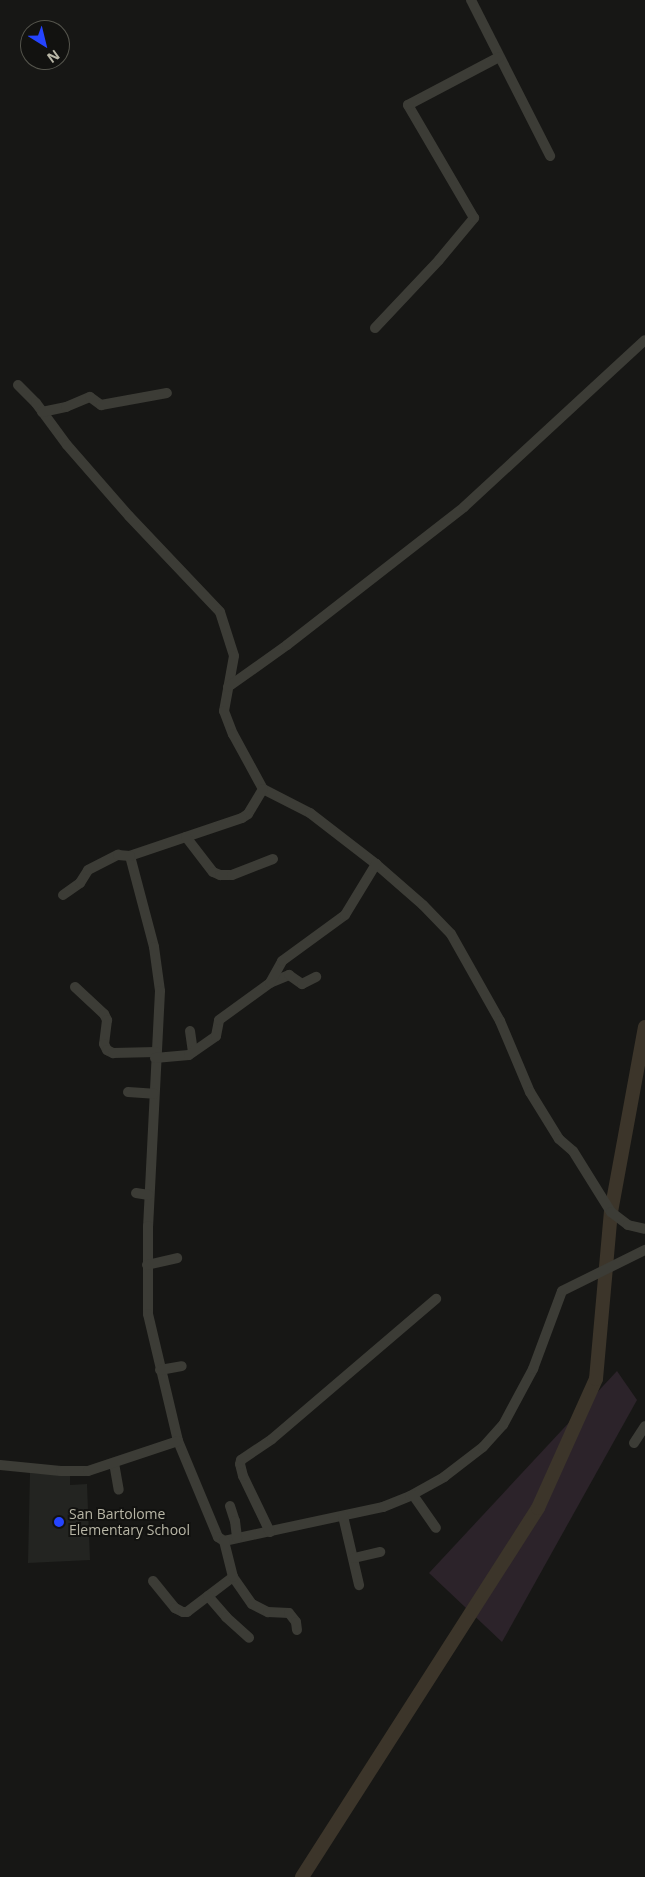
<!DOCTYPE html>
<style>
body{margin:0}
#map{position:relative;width:645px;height:1877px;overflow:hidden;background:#171715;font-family:"Open Sans",sans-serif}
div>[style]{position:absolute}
.built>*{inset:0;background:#232421}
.green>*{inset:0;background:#2c232a}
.river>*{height:14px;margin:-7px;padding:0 7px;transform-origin:7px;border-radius:7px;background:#3c352a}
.minor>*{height:10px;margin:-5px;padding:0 5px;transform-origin:5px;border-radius:5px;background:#3c3c36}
.dots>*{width:14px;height:14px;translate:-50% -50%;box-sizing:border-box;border:2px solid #121210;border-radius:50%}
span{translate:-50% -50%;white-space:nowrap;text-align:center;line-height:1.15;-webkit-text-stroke:4px #121210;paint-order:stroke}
.poi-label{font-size:14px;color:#b8b6a6}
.left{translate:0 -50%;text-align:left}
.north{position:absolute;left:20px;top:20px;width:50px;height:50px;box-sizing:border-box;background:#121210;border:1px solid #54544c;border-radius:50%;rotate:144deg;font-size:14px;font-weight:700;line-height:20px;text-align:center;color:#b8b6a6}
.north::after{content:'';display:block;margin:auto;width:18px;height:22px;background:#2544ff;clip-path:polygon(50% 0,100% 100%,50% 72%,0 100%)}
</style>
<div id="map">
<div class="built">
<i style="clip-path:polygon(30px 1473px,70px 1475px,70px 1485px,87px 1484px,90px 1560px,28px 1563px)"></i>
</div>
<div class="green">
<i style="clip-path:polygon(617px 1371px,637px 1400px,502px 1642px,429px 1573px)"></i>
</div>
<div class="river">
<i style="left:302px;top:1877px;width:438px;rotate:-57.4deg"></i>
<i style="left:538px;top:1508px;width:141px;rotate:-65.8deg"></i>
<i style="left:596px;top:1379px;width:168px;rotate:-84.9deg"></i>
<i style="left:611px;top:1212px;width:188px;rotate:-79.6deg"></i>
</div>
<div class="minor">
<i style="left:471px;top:0;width:175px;rotate:63.1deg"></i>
<i style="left:375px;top:328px;width:93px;rotate:-46.7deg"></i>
<i style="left:439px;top:260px;width:55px;rotate:-50.2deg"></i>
<i style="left:474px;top:218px;width:131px;rotate:-120.3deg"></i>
<i style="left:408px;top:105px;width:103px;rotate:-27.8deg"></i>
<i style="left:18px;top:385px;width:25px;rotate:45deg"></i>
<i style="left:36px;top:403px;width:52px;rotate:53.6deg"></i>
<i style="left:67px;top:445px;width:94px;rotate:48.9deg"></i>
<i style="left:129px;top:516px;width:132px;rotate:46.5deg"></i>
<i style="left:220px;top:612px;width:46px;rotate:72.3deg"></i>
<i style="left:234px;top:656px;width:56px;rotate:100.3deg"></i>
<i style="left:224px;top:711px;width:25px;rotate:69deg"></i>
<i style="left:233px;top:734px;width:63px;rotate:61.4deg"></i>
<i style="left:263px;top:789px;width:53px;rotate:27.1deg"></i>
<i style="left:310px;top:813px;width:83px;rotate:37.7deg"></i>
<i style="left:376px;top:864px;width:62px;rotate:41.1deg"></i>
<i style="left:423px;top:905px;width:40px;rotate:46deg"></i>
<i style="left:451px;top:934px;width:100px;rotate:60.6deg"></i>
<i style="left:500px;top:1021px;width:77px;rotate:67.1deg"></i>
<i style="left:530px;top:1092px;width:55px;rotate:58.3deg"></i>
<i style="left:559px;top:1139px;width:18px;rotate:41deg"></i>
<i style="left:573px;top:1151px;width:72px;rotate:58.1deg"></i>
<i style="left:611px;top:1212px;width:21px;rotate:37deg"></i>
<i style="left:628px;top:1225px;width:17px;rotate:13deg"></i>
<i style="left:42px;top:412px;width:25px;rotate:-12deg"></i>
<i style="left:66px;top:407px;width:26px;rotate:-23deg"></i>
<i style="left:90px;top:397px;width:14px;rotate:36deg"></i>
<i style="left:101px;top:405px;width:67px;rotate:-10.3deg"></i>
<i style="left:228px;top:687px;width:72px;rotate:-35.4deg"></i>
<i style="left:287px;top:645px;width:224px;rotate:-37.9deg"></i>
<i style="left:464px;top:507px;width:246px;rotate:-42.7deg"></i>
<i style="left:263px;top:789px;width:29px;rotate:121deg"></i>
<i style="left:248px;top:814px;width:7px;rotate:146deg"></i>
<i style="left:242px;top:818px;width:118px;rotate:161.3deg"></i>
<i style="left:130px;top:856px;width:94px;rotate:75.2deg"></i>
<i style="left:154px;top:947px;width:44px;rotate:82.2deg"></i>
<i style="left:160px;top:991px;width:235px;rotate:92.9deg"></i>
<i style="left:148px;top:1226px;width:88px;rotate:90deg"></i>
<i style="left:148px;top:1314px;width:130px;rotate:76.7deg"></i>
<i style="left:178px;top:1441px;width:104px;rotate:67.4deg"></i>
<i style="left:218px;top:1537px;width:7px;rotate:34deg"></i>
<i style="left:224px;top:1541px;width:163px;rotate:-12.1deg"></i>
<i style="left:383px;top:1507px;width:29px;rotate:-22deg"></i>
<i style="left:410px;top:1496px;width:39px;rotate:-29deg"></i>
<i style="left:444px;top:1477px;width:49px;rotate:-37.6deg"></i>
<i style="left:483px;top:1447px;width:30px;rotate:-48deg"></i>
<i style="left:503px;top:1425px;width:64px;rotate:-61.8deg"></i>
<i style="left:533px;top:1369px;width:83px;rotate:-69.6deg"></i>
<i style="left:562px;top:1291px;width:93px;rotate:-26.3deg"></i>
<i style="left:186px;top:837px;width:44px;rotate:52.4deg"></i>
<i style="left:213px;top:872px;width:8px;rotate:23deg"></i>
<i style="left:220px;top:875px;width:12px"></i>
<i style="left:232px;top:875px;width:44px;rotate:-21.3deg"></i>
<i style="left:63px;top:895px;width:21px;rotate:-35deg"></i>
<i style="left:80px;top:883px;width:15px;rotate:-58deg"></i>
<i style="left:88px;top:870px;width:34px;rotate:-27deg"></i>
<i style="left:118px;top:855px;width:12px;rotate:5deg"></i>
<i style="left:270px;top:983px;width:21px;rotate:-23deg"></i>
<i style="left:289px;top:975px;width:16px;rotate:35deg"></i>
<i style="left:302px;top:984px;width:16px;rotate:-27deg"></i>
<i style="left:75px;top:987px;width:40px;rotate:43deg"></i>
<i style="left:104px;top:1014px;width:7px;rotate:63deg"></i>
<i style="left:107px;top:1020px;width:24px;rotate:97deg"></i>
<i style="left:104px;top:1044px;width:7px;rotate:63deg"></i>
<i style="left:107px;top:1050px;width:7px;rotate:27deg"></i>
<i style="left:113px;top:1053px;width:43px;rotate:-1.3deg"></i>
<i style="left:190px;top:1031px;width:21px;rotate:82deg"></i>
<i style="left:155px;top:1058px;width:34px;rotate:-5deg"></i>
<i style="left:189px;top:1055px;width:33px;rotate:-35deg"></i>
<i style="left:216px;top:1036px;width:16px;rotate:-79deg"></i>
<i style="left:219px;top:1020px;width:63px;rotate:-36deg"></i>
<i style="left:270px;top:983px;width:25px;rotate:-61deg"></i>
<i style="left:282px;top:961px;width:78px;rotate:-36.1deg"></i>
<i style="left:345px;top:915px;width:60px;rotate:-58.7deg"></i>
<i style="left:128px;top:1092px;width:26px;rotate:4deg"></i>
<i style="left:136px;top:1193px;width:13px;rotate:9deg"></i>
<i style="left:147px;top:1265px;width:31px;rotate:-13deg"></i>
<i style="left:160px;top:1370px;width:22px;rotate:-10deg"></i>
<i style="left:634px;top:1443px;width:20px;rotate:-57deg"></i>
<i style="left:114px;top:1463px;width:27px;rotate:80deg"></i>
<i style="left:0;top:1465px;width:61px;rotate:5.6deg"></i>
<i style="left:61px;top:1471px;width:27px"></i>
<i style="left:88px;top:1471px;width:95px;rotate:-18.4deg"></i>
<i style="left:413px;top:1495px;width:40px;rotate:55.1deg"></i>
<i style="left:230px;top:1506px;width:16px;rotate:72deg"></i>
<i style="left:235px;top:1521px;width:17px;rotate:83deg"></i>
<i style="left:343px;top:1516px;width:71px;rotate:76.9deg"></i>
<i style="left:270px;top:1532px;width:62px;rotate:-115.7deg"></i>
<i style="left:243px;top:1476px;width:12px;rotate:-104deg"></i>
<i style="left:240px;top:1464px;width:4px;rotate:-76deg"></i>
<i style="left:241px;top:1460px;width:37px;rotate:-34deg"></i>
<i style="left:272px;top:1439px;width:216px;rotate:-40.5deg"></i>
<i style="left:354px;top:1558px;width:27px;rotate:-13deg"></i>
<i style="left:233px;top:1577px;width:33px;rotate:55deg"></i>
<i style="left:252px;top:1604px;width:18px;rotate:27deg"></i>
<i style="left:268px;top:1612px;width:21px;rotate:3deg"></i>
<i style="left:289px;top:1613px;width:11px;rotate:52deg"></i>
<i style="left:296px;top:1622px;width:8px;rotate:83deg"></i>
<i style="left:153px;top:1581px;width:35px;rotate:51deg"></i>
<i style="left:175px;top:1608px;width:9px;rotate:27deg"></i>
<i style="left:183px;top:1612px;width:4px"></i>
<i style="left:187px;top:1612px;width:58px;rotate:-37.3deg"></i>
<i style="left:233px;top:1577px;width:37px;rotate:-104deg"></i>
<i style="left:208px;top:1596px;width:28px;rotate:49deg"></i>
<i style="left:226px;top:1617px;width:31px;rotate:42deg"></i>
</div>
<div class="dots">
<i style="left:59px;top:1522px;background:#2544ff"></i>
</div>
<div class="poi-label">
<span class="left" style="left:69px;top:1522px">San Bartolome<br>Elementary School</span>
</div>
<div class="north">N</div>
</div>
